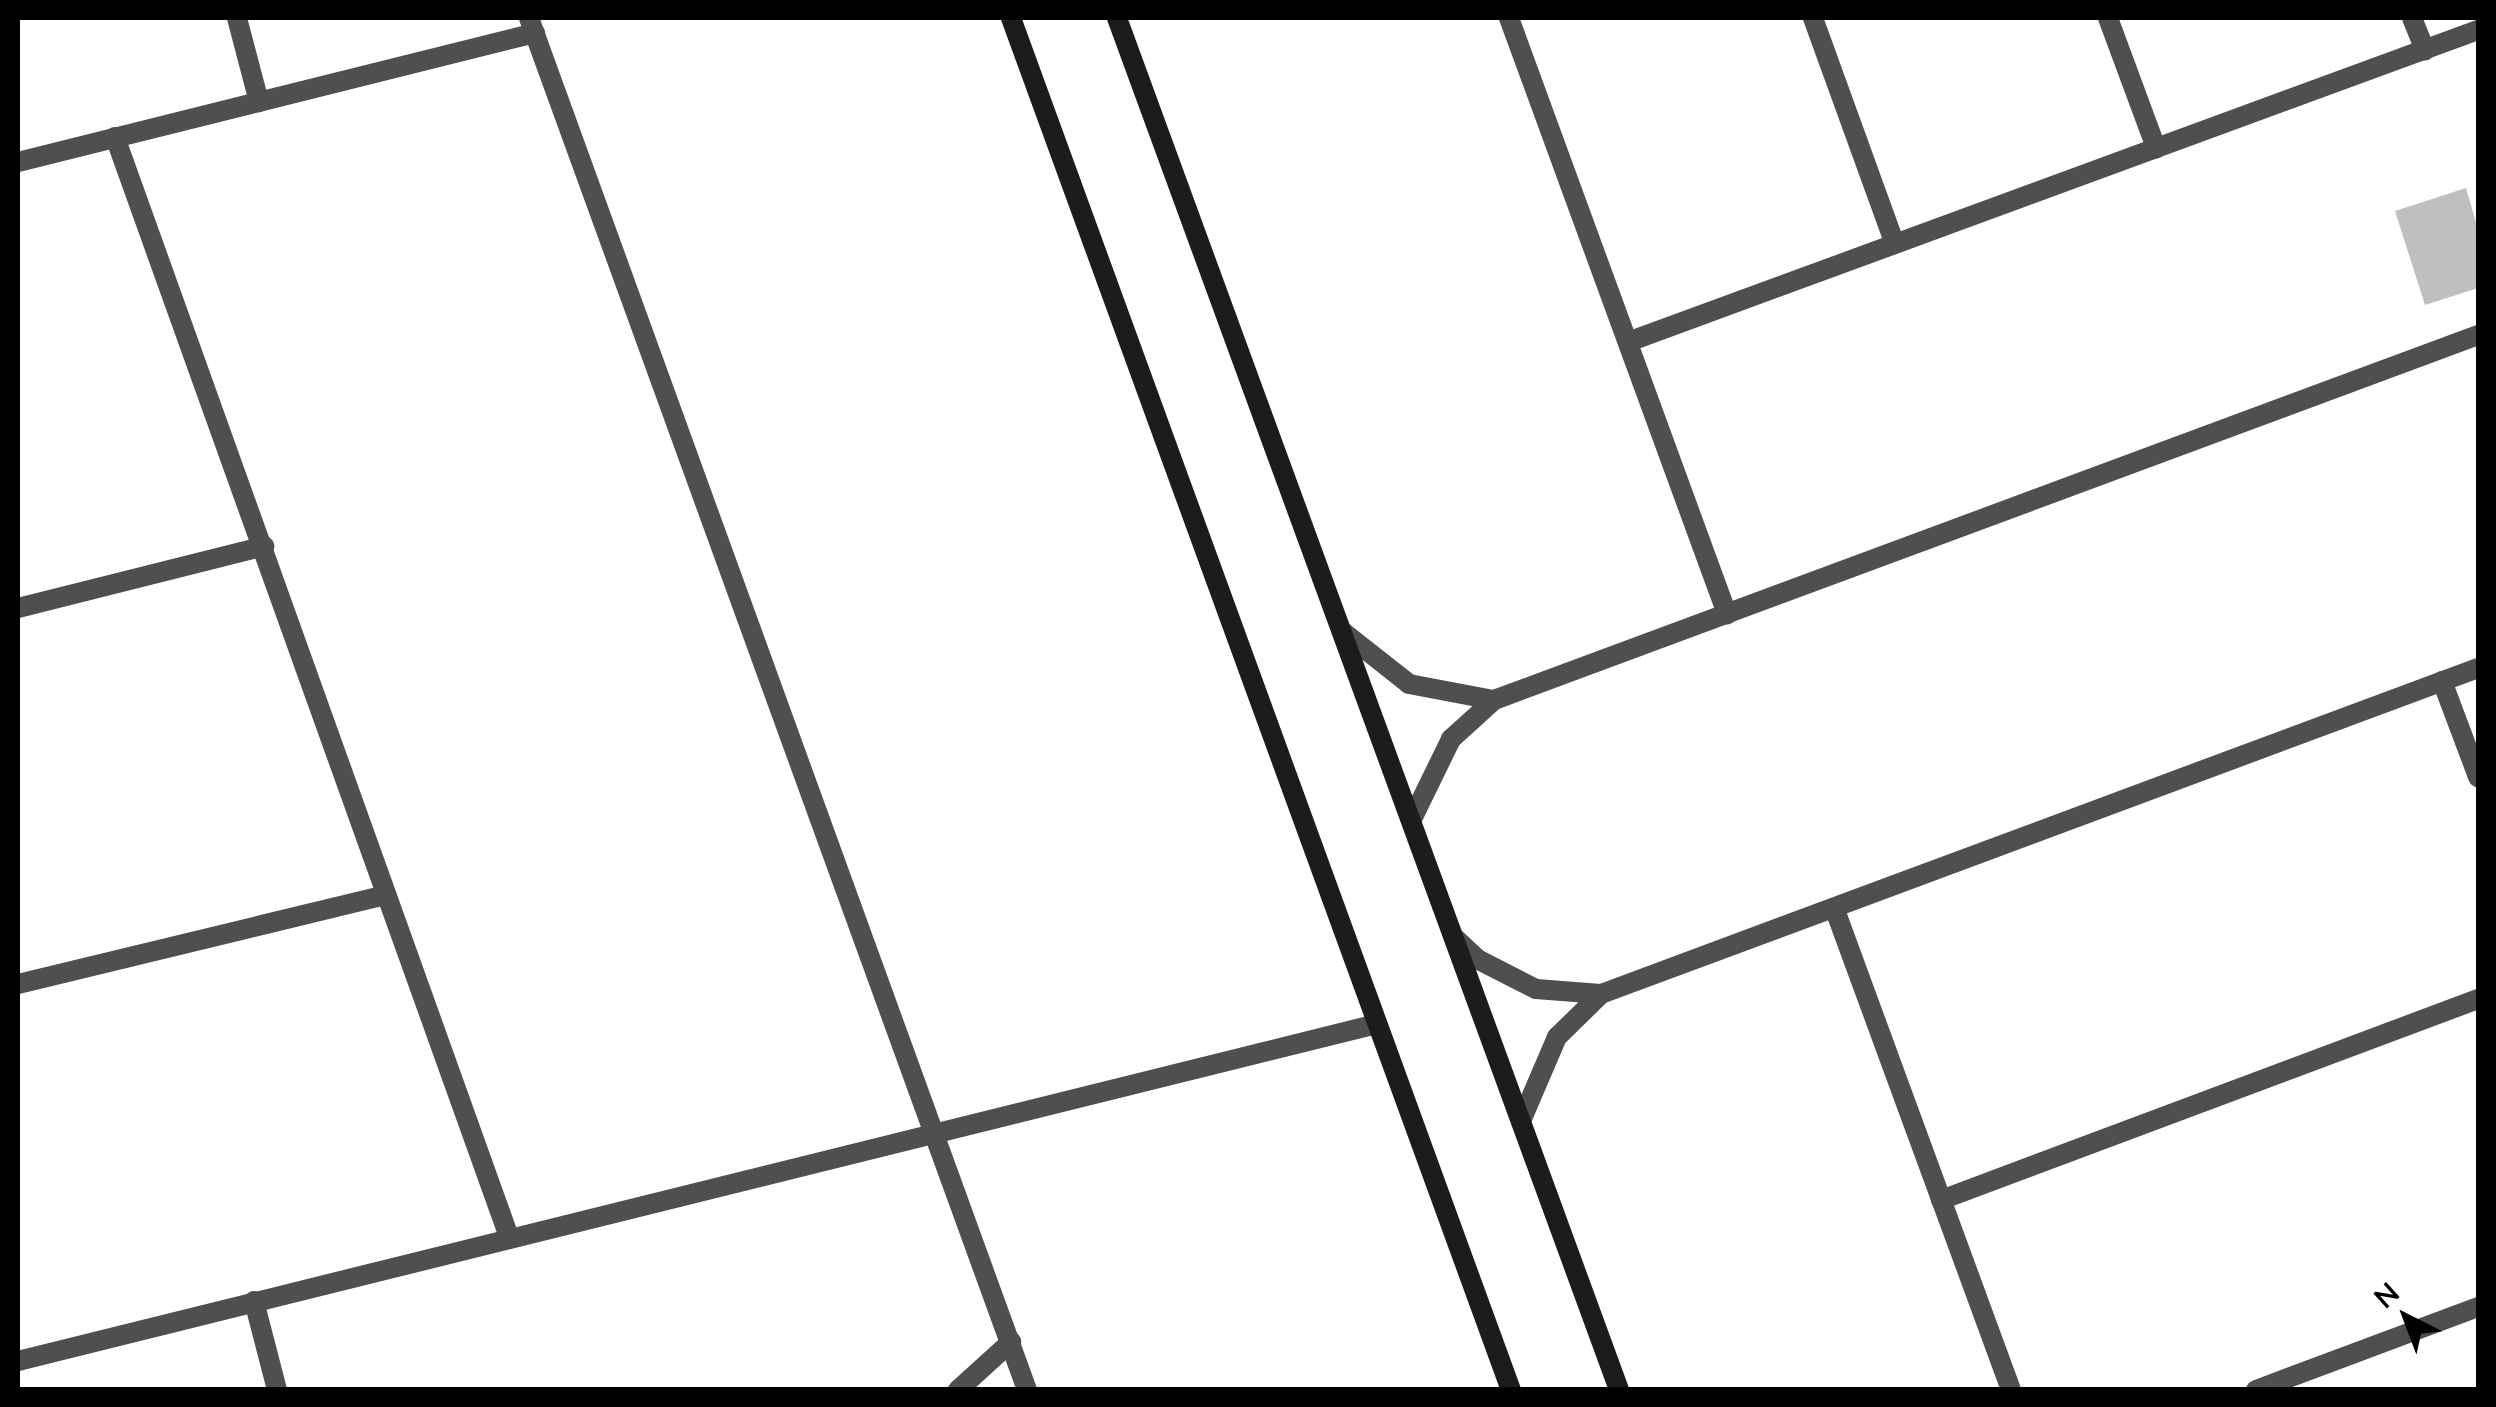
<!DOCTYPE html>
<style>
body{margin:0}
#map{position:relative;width:2496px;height:1407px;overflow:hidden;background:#fff;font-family:Lato,sans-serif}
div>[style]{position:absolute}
.building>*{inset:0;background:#bfbfbf}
.street>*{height:20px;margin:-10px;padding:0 10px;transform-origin:10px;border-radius:10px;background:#4f4f4f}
.secondary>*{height:20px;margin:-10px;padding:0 10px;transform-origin:10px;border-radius:10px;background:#1c1c1c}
span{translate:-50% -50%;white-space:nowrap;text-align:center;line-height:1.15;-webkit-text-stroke:8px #fff;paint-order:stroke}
.frame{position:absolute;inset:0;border:20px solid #000;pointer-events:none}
.north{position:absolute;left:2356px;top:1267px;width:100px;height:100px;-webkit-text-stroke:8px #fff;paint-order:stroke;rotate:318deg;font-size:28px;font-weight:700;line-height:40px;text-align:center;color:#000}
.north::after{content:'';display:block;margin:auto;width:35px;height:45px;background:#000;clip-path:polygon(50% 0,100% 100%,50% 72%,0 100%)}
</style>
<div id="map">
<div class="building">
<i style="clip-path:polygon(2466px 188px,2478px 229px,2478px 288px,2425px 305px,2395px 211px)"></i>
</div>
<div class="street">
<i style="left:237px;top:18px;width:87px;rotate:75.3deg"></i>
<i style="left:529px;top:18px;width:1460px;rotate:70.05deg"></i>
<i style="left:1509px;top:18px;width:635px;rotate:69.91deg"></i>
<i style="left:1813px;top:18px;width:240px;rotate:70.1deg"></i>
<i style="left:2108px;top:18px;width:139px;rotate:69.7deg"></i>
<i style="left:2412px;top:18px;width:35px;rotate:68deg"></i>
<i style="left:115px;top:137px;width:1168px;rotate:70.29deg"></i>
<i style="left:18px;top:162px;width:533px;rotate:-14.01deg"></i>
<i style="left:1628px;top:342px;width:905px;rotate:-20.16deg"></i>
<i style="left:18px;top:608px;width:254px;rotate:-14.1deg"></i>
<i style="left:1342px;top:631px;width:85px;rotate:38.3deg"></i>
<i style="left:1409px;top:684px;width:86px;rotate:10.7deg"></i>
<i style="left:2442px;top:681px;width:103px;rotate:69.4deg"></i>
<i style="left:1413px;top:817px;width:87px;rotate:-64deg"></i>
<i style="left:1451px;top:739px;width:58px;rotate:-42.2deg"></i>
<i style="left:1494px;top:700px;width:1050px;rotate:-20.35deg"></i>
<i style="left:1835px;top:910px;width:511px;rotate:69.86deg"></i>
<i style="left:1455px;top:938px;width:33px;rotate:43deg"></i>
<i style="left:1479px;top:960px;width:64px;rotate:27deg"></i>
<i style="left:1536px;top:989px;width:65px;rotate:4.4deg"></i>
<i style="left:1601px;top:994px;width:936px;rotate:-20.39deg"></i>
<i style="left:18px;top:984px;width:379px;rotate:-13.6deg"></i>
<i style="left:1521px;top:1121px;width:91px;rotate:-66.8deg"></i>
<i style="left:1557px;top:1037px;width:62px;rotate:-44.3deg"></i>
<i style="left:1941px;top:1200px;width:573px;rotate:-20.52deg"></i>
<i style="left:254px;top:1301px;width:92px;rotate:75.5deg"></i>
<i style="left:18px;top:1361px;width:1400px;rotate:-13.93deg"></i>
<i style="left:958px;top:1390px;width:72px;rotate:-42.2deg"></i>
<i style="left:2256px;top:1390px;width:237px;rotate:-20.5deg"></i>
</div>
<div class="secondary">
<i style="left:1011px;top:18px;width:1460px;rotate:69.98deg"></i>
<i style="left:1117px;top:18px;width:1461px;rotate:69.9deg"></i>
</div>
<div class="frame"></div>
<div class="north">N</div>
</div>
